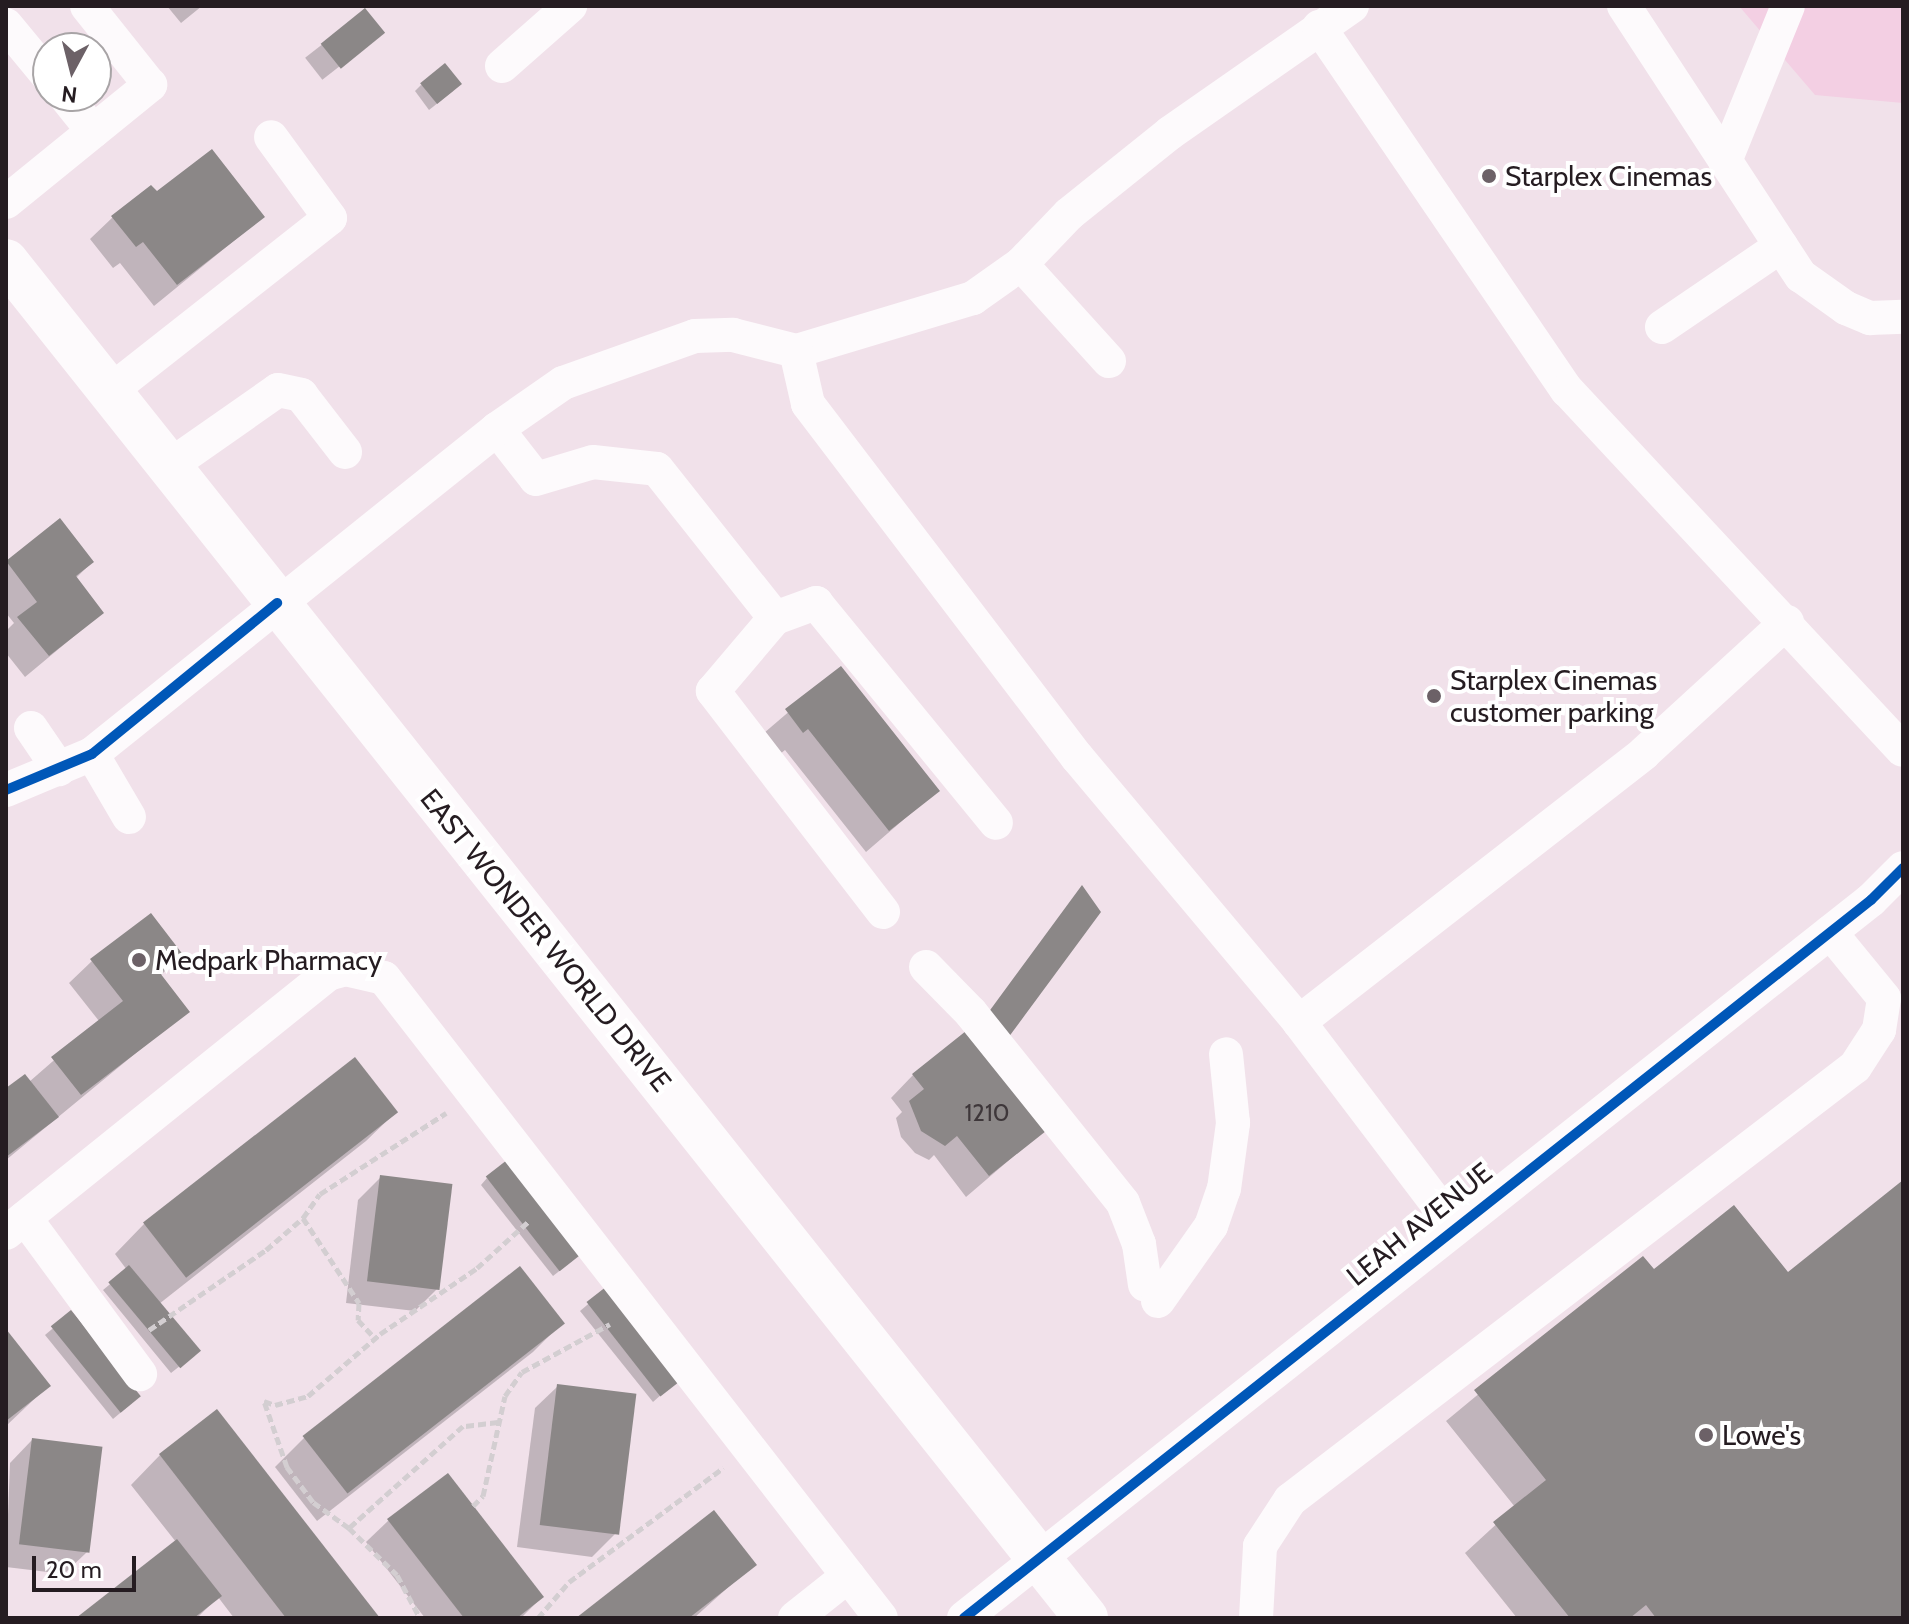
<!DOCTYPE html>
<style>
body{margin:0}
#map{position:relative;width:1909px;height:1624px;overflow:hidden;background:#f1e1ea;font-family:Cabin,sans-serif}
div>[style]{position:absolute}
.green>*{inset:0;background:#f3cfe3}
.shadow>*{inset:0;background:#0003;transform-origin:0 0}
.building>*{inset:0;background:#8b8787;transform-origin:0 0}
.path>*{height:5px;margin-top:-2.5px;transform-origin:0;background:repeating-linear-gradient(90deg,#d3ced1 0 8px,transparent 0 12px)}
.minor>*{height:34px;margin:-17px;padding:0 17px;transform-origin:17px;border-radius:17px;background:#fdfafc}
.major>*{height:44px;margin:-22px;padding:0 22px;transform-origin:22px;border-radius:22px;background:#fdfafc}
.cycleway>*{height:10px;margin:-5px;padding:0 5px;transform-origin:5px;border-radius:5px;background:#0057b8}
.dots>*{width:22px;height:22px;translate:-50% -50%;box-sizing:border-box;border:4px solid #fff;border-radius:50%}
span{translate:-50% -50%;white-space:nowrap;text-align:center;line-height:1.15;-webkit-text-stroke:8px #fff;paint-order:stroke}
.number-label{font-size:24px;color:#3e373a}
.number-label span{-webkit-text-stroke-width:0}
.poi-label{font-size:28px;color:#251c21}
.left{translate:0 -50%;text-align:left}
.street-label{font-size:28px;color:#251c21}
.frame{position:absolute;inset:0;border:8px solid #251c21;pointer-events:none}
.north{position:absolute;left:32px;top:32px;width:80px;height:80px;box-sizing:border-box;background:#fff;border:2px solid #a8a4a6;border-radius:50%;rotate:187deg;font-size:22px;font-weight:700;line-height:32px;text-align:center;color:#251c21}
.north::after{content:'';display:block;margin:auto;width:28px;height:36px;background:#6c6167;clip-path:polygon(50% 0,100% 100%,50% 72%,0 100%)}
.scale{position:absolute;left:32px;top:1556px;width:104px;height:36px;box-sizing:border-box;border:4px solid #251c21;border-top:0;padding-left:10px;font-size:24px;line-height:28px;white-space:nowrap;color:#251c21;-webkit-text-stroke:6px #fff;paint-order:stroke}
</style>
<div id="map">
<div class="green">
<i style="clip-path:polygon(1739px 6px,1903px 6px,1903px 103px,1815px 95px)"></i>
</div>
<div class="shadow">
<i style="clip-path:polygon(167px 6px,202px 6px,181px 23px)"></i>
<i style="left:365px;top:11px;width:28px;height:76px;rotate:52deg"></i>
<i style="clip-path:polygon(421px 85px,453px 91px,429px 110px,415px 91px)"></i>
<i style="clip-path:polygon(156px 194px,263px 217px,154px 306px,120px 263px,113px 268px,90px 239px,113px 217px)"></i>
<i style="clip-path:polygon(60px 521px,92px 562px,75px 579px,102px 613px,25px 677px,6px 653px,6px 631px,14px 623px,6px 613px,6px 563px)"></i>
<i style="clip-path:polygon(840px 668px,938px 790px,866px 852px,785px 750px,780px 754px,764px 733px)"></i>
<i style="clip-path:polygon(181px 955px,160px 976px,187px 1011px,6px 1160px,6px 1091px,29px 1082px,99px 1021px,69px 983px,92px 961px)"></i>
<i style="clip-path:polygon(973px 1034px,1043px 1131px,966px 1197px,934px 1155px,929px 1160px,915px 1153px,901px 1137px,896px 1118px,902px 1112px,891px 1098px,913px 1075px)"></i>
<i style="clip-path:polygon(396px 1112px,366px 1141px,159px 1304px,190px 1358px,171px 1373px,103px 1290px,127px 1270px,115px 1254px,144px 1224px)"></i>
<i style="clip-path:polygon(381px 1177px,437px 1289px,415px 1311px,346px 1303px,358px 1200px)"></i>
<i style="clip-path:polygon(487px 1178px,572px 1261px,553px 1276px,481px 1185px)"></i>
<i style="clip-path:polygon(1903px 1183px,1903px 1618px,1517px 1618px,1465px 1553px,1515px 1507px,1446px 1421px,1643px 1258px,1654px 1272px,1788px 1275px)"></i>
<i style="clip-path:polygon(519px 1269px,562px 1323px,533px 1352px,317px 1521px,275px 1467px,304px 1438px)"></i>
<i style="clip-path:polygon(606px 1289px,671px 1386px,653px 1402px,580px 1311px)"></i>
<i style="clip-path:polygon(71px 1313px,132px 1403px,113px 1419px,45px 1335px)"></i>
<i style="clip-path:polygon(6px 1333px,48px 1386px,6px 1426px)"></i>
<i style="clip-path:polygon(558px 1386px,615px 1534px,592px 1557px,517px 1547px,535px 1408px)"></i>
<i style="clip-path:polygon(32px 1440px,87px 1552px,64px 1574px,6px 1567px,10px 1463px)"></i>
<i style="clip-path:polygon(160px 1455px,377px 1618px,234px 1618px,218px 1597px,197px 1618px,79px 1618px,176px 1542px,131px 1485px)"></i>
<i style="clip-path:polygon(389px 1520px,542px 1597px,521px 1618px,425px 1618px,366px 1542px)"></i>
<i style="clip-path:polygon(754px 1564px,694px 1618px,579px 1618px)"></i>
</div>
<div class="building">
<i style="left:365px;top:8px;width:32px;height:57px;rotate:51deg"></i>
<i style="left:445px;top:63px;width:27px;height:32px;rotate:51deg"></i>
<i style="clip-path:polygon(212px 149px,265px 217px,177px 285px,143px 242px,136px 247px,111px 216px,151px 185px,157px 191px)"></i>
<i style="clip-path:polygon(60px 518px,94px 562px,76px 576px,104px 613px,49px 656px,17px 617px,37px 602px,6px 561px)"></i>
<i style="clip-path:polygon(841px 666px,940px 791px,889px 831px,808px 729px,803px 733px,785px 709px)"></i>
<i style="clip-path:polygon(1082px 885px,1101px 912px,994px 1057px,1046px 1131px,989px 1176px,957px 1136px,945px 1146px,921px 1131px,909px 1101px,924px 1089px,912px 1074px,971px 1027px,974px 1032px)"></i>
<i style="clip-path:polygon(151px 913px,184px 956px,160px 973px,190px 1012px,81px 1095px,51px 1057px,123px 1001px,90px 959px)"></i>
<i style="left:355px;top:1057px;width:70px;height:269px;rotate:52deg"></i>
<i style="clip-path:polygon(25px 1074px,59px 1117px,6px 1157px,6px 1088px)"></i>
<i style="left:507px;top:1160px;width:120px;height:27px;rotate:52deg"></i>
<i style="left:380px;top:1175px;width:73px;height:107px;rotate:7deg"></i>
<i style="clip-path:polygon(1903px 1180px,1903px 1618px,1656px 1618px,1646px 1605px,1630px 1618px,1570px 1618px,1493px 1522px,1546px 1480px,1474px 1390px,1643px 1256px,1654px 1269px,1734px 1205px,1788px 1272px)"></i>
<i style="left:129px;top:1265px;width:112px;height:27px;rotate:50deg"></i>
<i style="left:520px;top:1266px;width:73px;height:276px;rotate:52deg"></i>
<i style="left:607px;top:1286px;width:120px;height:26px;rotate:52deg"></i>
<i style="left:71px;top:1310px;width:111px;height:26px;rotate:51deg"></i>
<i style="clip-path:polygon(6px 1329px,51px 1386px,6px 1421px)"></i>
<i style="left:557px;top:1384px;width:80px;height:142px;rotate:7deg"></i>
<i style="clip-path:polygon(217px 1409px,380px 1618px,286px 1618px,159px 1454px)"></i>
<i style="left:32px;top:1438px;width:71px;height:107px;rotate:7deg"></i>
<i style="clip-path:polygon(448px 1473px,544px 1597px,517px 1618px,464px 1618px,387px 1519px)"></i>
<i style="clip-path:polygon(714px 1510px,757px 1565px,689px 1618px,576px 1618px)"></i>
<i style="clip-path:polygon(177px 1539px,222px 1596px,194px 1618px,76px 1618px)"></i>
</div>
<div class="path">
<i style="left:303px;top:1218px;width:29px;rotate:-55deg"></i>
<i style="left:320px;top:1194px;width:150px;rotate:-32.7deg"></i>
<i style="left:149px;top:1330px;width:142px;rotate:-34.4deg"></i>
<i style="left:266px;top:1250px;width:49px;rotate:-40.9deg"></i>
<i style="left:303px;top:1218px;width:102px;rotate:56.6deg"></i>
<i style="left:359px;top:1303px;width:17px;rotate:93deg"></i>
<i style="left:358px;top:1320px;width:25px;rotate:47deg"></i>
<i style="left:498px;top:1422px;width:35px;rotate:173deg"></i>
<i style="left:463px;top:1426px;width:153px;rotate:138.2deg"></i>
<i style="left:349px;top:1528px;width:44px;rotate:-144.2deg"></i>
<i style="left:313px;top:1502px;width:44px;rotate:-126.6deg"></i>
<i style="left:287px;top:1467px;width:70px;rotate:-109.2deg"></i>
<i style="left:264px;top:1401px;width:12px;rotate:20deg"></i>
<i style="left:275px;top:1405px;width:34px;rotate:-15deg"></i>
<i style="left:308px;top:1396px;width:95px;rotate:-40.7deg"></i>
<i style="left:380px;top:1334px;width:117px;rotate:-34.2deg"></i>
<i style="left:477px;top:1268px;width:70px;rotate:-42.1deg"></i>
<i style="left:473px;top:1506px;width:14px;rotate:-45deg"></i>
<i style="left:483px;top:1496px;width:102px;rotate:-77.6deg"></i>
<i style="left:505px;top:1396px;width:29px;rotate:-55deg"></i>
<i style="left:522px;top:1372px;width:100px;rotate:-28.6deg"></i>
<i style="left:349px;top:1528px;width:67px;rotate:44.4deg"></i>
<i style="left:397px;top:1575px;width:49px;rotate:61.9deg"></i>
<i style="left:538px;top:1618px;width:48px;rotate:-49.3deg"></i>
<i style="left:569px;top:1582px;width:192px;rotate:-36.5deg"></i>
</div>
<div class="minor">
<i style="left:1352px;top:6px;width:222px;rotate:145.1deg"></i>
<i style="left:1170px;top:133px;width:129px;rotate:141.3deg"></i>
<i style="left:1069px;top:214px;width:69px;rotate:133.8deg"></i>
<i style="left:1021px;top:264px;width:59px;rotate:144.7deg"></i>
<i style="left:973px;top:298px;width:185px;rotate:163.3deg"></i>
<i style="left:796px;top:351px;width:54px;rotate:77.2deg"></i>
<i style="left:808px;top:404px;width:444px;rotate:52.7deg"></i>
<i style="left:1077px;top:757px;width:346px;rotate:50deg"></i>
<i style="left:1299px;top:1022px;width:256px;rotate:52.8deg"></i>
<i style="left:1624px;top:6px;width:323px;rotate:56.8deg"></i>
<i style="left:1801px;top:276px;width:55px;rotate:35.4deg"></i>
<i style="left:1846px;top:308px;width:26px;rotate:23deg"></i>
<i style="left:1870px;top:318px;width:33px;rotate:-2deg"></i>
<i style="left:6px;top:25px;width:66px;rotate:50.5deg"></i>
<i style="left:1319px;top:27px;width:440px;rotate:55.7deg"></i>
<i style="left:1567px;top:390px;width:492px;rotate:47deg"></i>
<i style="left:502px;top:66px;width:91px;rotate:-41.4deg"></i>
<i style="left:65px;top:96px;width:45px;rotate:51.3deg"></i>
<i style="left:1725px;top:161px;width:167px;rotate:-67.9deg"></i>
<i style="left:6px;top:202px;width:186px;rotate:-39.1deg"></i>
<i style="left:150px;top:85px;width:101px;rotate:-128.6deg"></i>
<i style="left:1021px;top:264px;width:131px;rotate:47.8deg"></i>
<i style="left:1662px;top:327px;width:144px;rotate:-34.2deg"></i>
<i style="left:109px;top:392px;width:281px;rotate:-38.2deg"></i>
<i style="left:330px;top:218px;width:100px;rotate:-126.1deg"></i>
<i style="left:497px;top:429px;width:63px;rotate:52deg"></i>
<i style="left:536px;top:479px;width:59px;rotate:-16.6deg"></i>
<i style="left:593px;top:462px;width:64px;rotate:6.2deg"></i>
<i style="left:657px;top:469px;width:190px;rotate:51.6deg"></i>
<i style="left:168px;top:467px;width:134px;rotate:-35deg"></i>
<i style="left:278px;top:390px;width:24px;rotate:12deg"></i>
<i style="left:301px;top:395px;width:72px;rotate:52.3deg"></i>
<i style="left:31px;top:728px;width:50px;rotate:55.7deg"></i>
<i style="left:92px;top:754px;width:73px;rotate:59.6deg"></i>
<i style="left:6px;top:790px;width:93px;rotate:-22.7deg"></i>
<i style="left:92px;top:754px;width:519px;rotate:-38.75deg"></i>
<i style="left:497px;top:429px;width:80px;rotate:-34.9deg"></i>
<i style="left:563px;top:383px;width:140px;rotate:-19.6deg"></i>
<i style="left:695px;top:336px;width:38px;rotate:-2deg"></i>
<i style="left:733px;top:335px;width:65px;rotate:14.3deg"></i>
<i style="left:883px;top:912px;width:279px;rotate:-127.6deg"></i>
<i style="left:713px;top:691px;width:96px;rotate:-49.7deg"></i>
<i style="left:775px;top:618px;width:44px;rotate:-20.1deg"></i>
<i style="left:816px;top:603px;width:284px;rotate:50.7deg"></i>
<i style="left:926px;top:967px;width:64px;rotate:45.6deg"></i>
<i style="left:971px;top:1013px;width:243px;rotate:51.3deg"></i>
<i style="left:1123px;top:1203px;width:44px;rotate:68.7deg"></i>
<i style="left:1139px;top:1244px;width:41px;rotate:81.7deg"></i>
<i style="left:1299px;top:1022px;width:437px;rotate:-37.9deg"></i>
<i style="left:1644px;top:753px;width:194px;rotate:-42.5deg"></i>
<i style="left:25px;top:1218px;width:194px;rotate:53.6deg"></i>
<i style="left:6px;top:1233px;width:413px;rotate:-38.8deg"></i>
<i style="left:328px;top:974px;width:18px;rotate:-16deg"></i>
<i style="left:345px;top:969px;width:40px;rotate:13deg"></i>
<i style="left:384px;top:978px;width:810px;rotate:52.17deg"></i>
<i style="left:1158px;top:1301px;width:92px;rotate:-54.8deg"></i>
<i style="left:1211px;top:1226px;width:39px;rotate:-71deg"></i>
<i style="left:1224px;top:1189px;width:67px;rotate:-82.2deg"></i>
<i style="left:1233px;top:1123px;width:69px;rotate:-95.8deg"></i>
<i style="left:795px;top:1618px;width:68px;rotate:-38.4deg"></i>
<i style="left:964px;top:1618px;width:1157px;rotate:-38.37deg"></i>
<i style="left:1871px;top:900px;width:45px;rotate:-45deg"></i>
<i style="left:1256px;top:1618px;width:72px;rotate:-86.8deg"></i>
<i style="left:1260px;top:1546px;width:55px;rotate:-56.9deg"></i>
<i style="left:1290px;top:1500px;width:712px;rotate:-37.47deg"></i>
<i style="left:1855px;top:1067px;width:44px;rotate:-57deg"></i>
<i style="left:1879px;top:1030px;width:32px;rotate:-81deg"></i>
<i style="left:1884px;top:998px;width:85px;rotate:-129.3deg"></i>
</div>
<div class="major">
<i style="left:6px;top:261px;width:1734px;rotate:51.48deg"></i>
</div>
<div class="cycleway">
<i style="left:6px;top:790px;width:93px;rotate:-22.7deg"></i>
<i style="left:92px;top:754px;width:239px;rotate:-39.2deg"></i>
<i style="left:964px;top:1618px;width:1157px;rotate:-38.37deg"></i>
<i style="left:1871px;top:900px;width:45px;rotate:-45deg"></i>
</div>
<div class="dots">
<i style="left:1489px;top:176px;background:#6c6167"></i>
<i style="left:1434px;top:696px;background:#6c6167"></i>
<i style="left:139px;top:960px;background:#6c6167"></i>
<i style="left:1706px;top:1435px;background:#6c6167"></i>
</div>
<div class="number-label">
<span style="left:987px;top:1113px">1210</span>
</div>
<div class="poi-label">
<span class="left" style="left:1505px;top:176px">Starplex Cinemas</span>
<span class="left" style="left:1450px;top:696px">Starplex Cinemas<br>customer parking</span>
<span class="left" style="left:155px;top:960px">Medpark Pharmacy</span>
<span class="left" style="left:1722px;top:1435px">Lowe's</span>
</div>
<div class="street-label">
<span style="left:546px;top:940px;rotate:51deg">EAST WONDER WORLD DRIVE</span>
<span style="left:1419px;top:1224px;rotate:-39deg">LEAH AVENUE</span>
</div>
<div class="frame"></div>
<div class="north">N</div>
<div class="scale">20 m</div>
</div>
